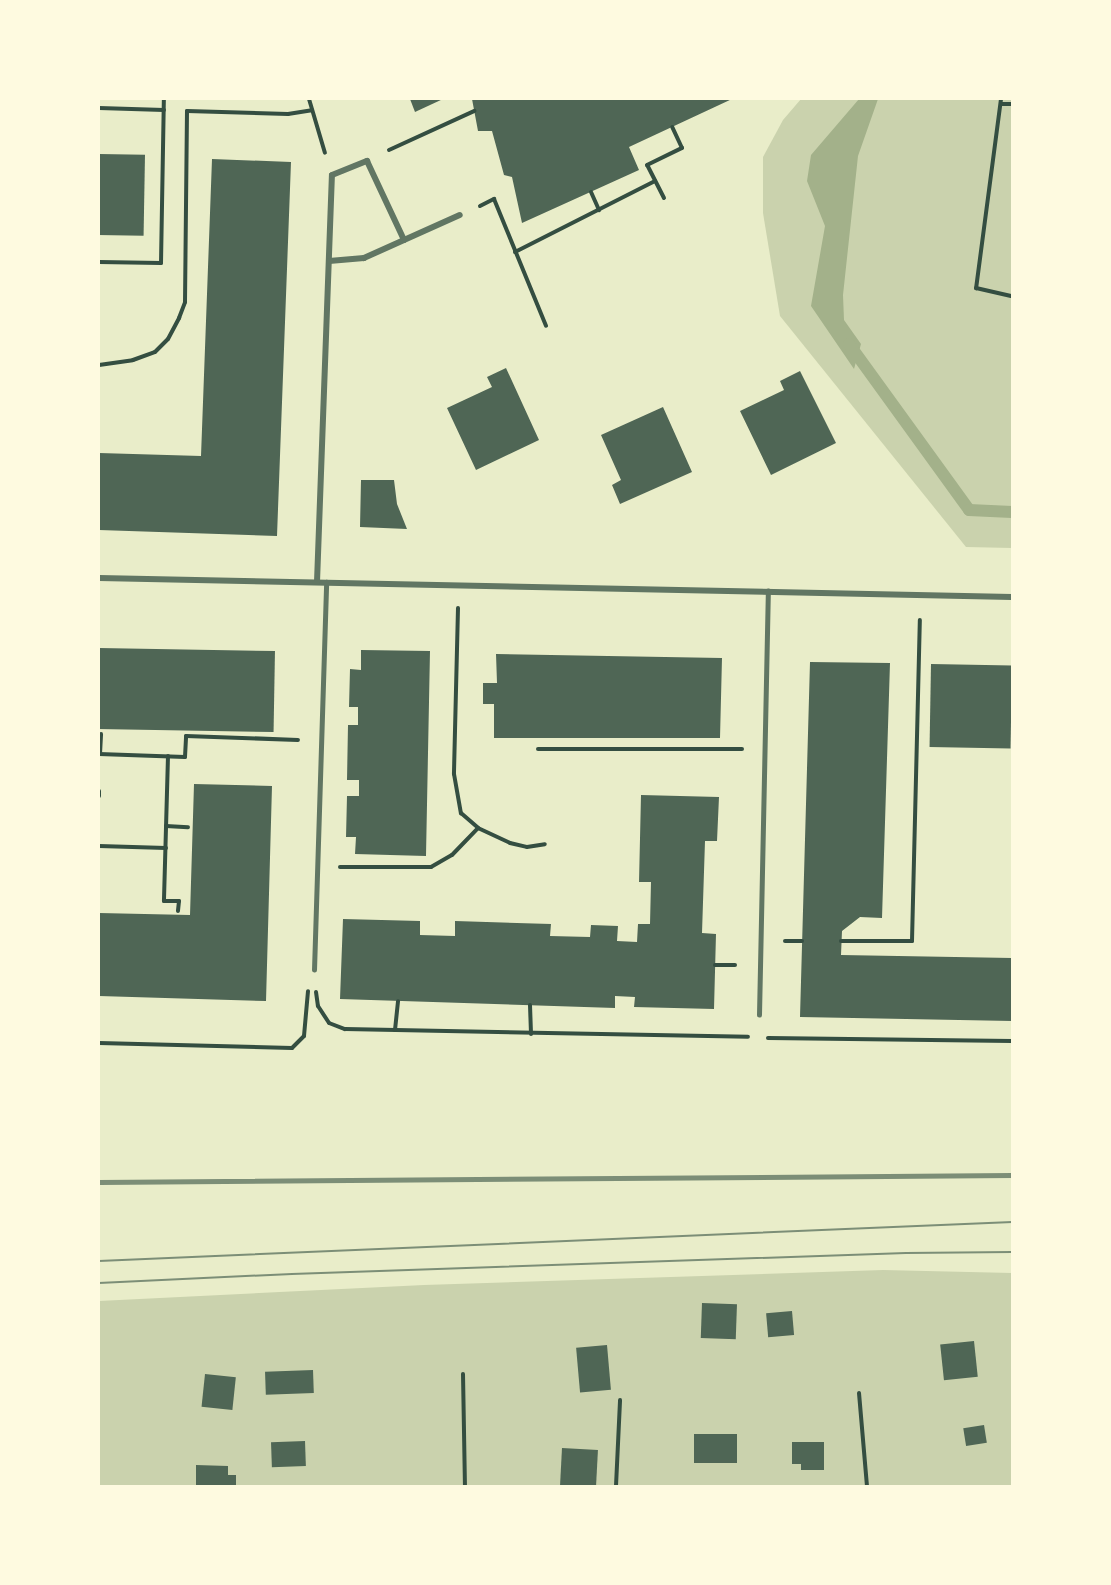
<!DOCTYPE html>
<style>
body{margin:0}
#map{position:relative;width:1111px;height:1585px;overflow:hidden;background:#e9edc9;font-family:Quicksand,sans-serif}
div>[style]{position:absolute}
.green>*{inset:0;background:#cad2ad}
.water>*{inset:0;background:#a3b18a}
.stream>*{height:12px;margin:-6px;padding:0 6px;transform-origin:6px;border-radius:6px;background:#a3b18a}
.building>*{inset:0;background:#4f6655;transform-origin:0 0}
.path>*{height:4px;margin:-2px;padding:0 2px;transform-origin:2px;border-radius:2px;background:#344e41}
.service>*{height:4.5px;margin:-2.25px;padding:0 2.25px;transform-origin:2.25px;border-radius:2.25px;background:#617663}
.minor>*{height:6px;margin:-3px;padding:0 3px;transform-origin:3px;border-radius:3px;background:#617663}
.tram>*{height:1.5px;margin:-0.75px;padding:0 0.75px;transform-origin:0.75px;border-radius:0.75px;background:#7c8e77}
.rail>*{height:4.5px;margin:-2.25px;padding:0 2.25px;transform-origin:2.25px;border-radius:2.25px;background:#7c8e77}
span{translate:-50% -50%;white-space:nowrap;text-align:center;line-height:1.15;-webkit-text-stroke:5px #fefae0;paint-order:stroke}
.frame{position:absolute;inset:0;border:100px solid #fefae0;pointer-events:none}
</style>
<div id="map">
<div class="green">
<i style="clip-path:polygon(801px 99px,1012px 99px,1012px 548px,966px 547px,780px 316px,763px 213px,763px 157px,783px 120px)"></i>
<i style="clip-path:polygon(883px 1270px,1012px 1273px,1012px 1486px,99px 1486px,99px 1301px,424px 1285px)"></i>
</div>
<div class="water">
<i style="clip-path:polygon(859px 99px,878px 99px,858px 156px,843px 295px,844px 320px,861px 344px,854px 369px,811px 306px,825px 226px,807px 181px,811px 155px)"></i>
</div>
<div class="stream">
<i style="left:849px;top:344px;width:205px;rotate:54.1deg"></i>
<i style="left:969px;top:510px;width:43px;rotate:2.7deg"></i>
</div>
<div class="building">
<i style="clip-path:polygon(410px 99px,443px 99px,415px 112px)"></i>
<i style="clip-path:polygon(472px 99px,732px 99px,629px 147px,639px 170px,522px 223px,512px 177px,504px 175px,492px 131px,478px 131px)"></i>
<i style="left:99px;top:154px;width:46px;height:81px;rotate:1deg"></i>
<i style="clip-path:polygon(212px 159px,291px 162px,277px 536px,99px 530px,99px 453px,201px 456px)"></i>
<i style="clip-path:polygon(506px 368px,539px 440px,476px 470px,447px 408px,492px 387px,487px 377px)"></i>
<i style="clip-path:polygon(800px 371px,836px 443px,771px 475px,740px 411px,784px 390px,780px 381px)"></i>
<i style="clip-path:polygon(663px 407px,692px 472px,620px 504px,612px 485px,621px 480px,601px 435px)"></i>
<i style="clip-path:polygon(361px 480px,394px 480px,397px 504px,407px 529px,360px 527px)"></i>
<i style="left:99px;top:648px;width:176px;height:81px;rotate:1deg"></i>
<i style="clip-path:polygon(361px 650px,430px 651px,426px 856px,355px 854px,356px 837px,346px 837px,347px 796px,359px 796px,359px 780px,347px 780px,348px 725px,358px 725px,358px 707px,349px 707px,350px 669px,361px 670px)"></i>
<i style="clip-path:polygon(496px 654px,722px 658px,720px 738px,494px 738px,494px 704px,483px 704px,483px 683px,497px 683px)"></i>
<i style="clip-path:polygon(810px 662px,890px 663px,882px 918px,860px 917px,842px 931px,841px 955px,1012px 958px,1012px 1021px,800px 1017px)"></i>
<i style="left:931px;top:664px;width:81px;height:83px;rotate:1deg"></i>
<i style="clip-path:polygon(194px 784px,272px 786px,266px 1001px,99px 996px,99px 913px,190px 915px)"></i>
<i style="clip-path:polygon(641px 795px,719px 797px,717px 841px,705px 841px,702px 933px,716px 934px,714px 1009px,634px 1007px,635px 997px,615px 996px,615px 1008px,340px 999px,343px 919px,420px 921px,420px 935px,455px 936px,455px 921px,551px 924px,550px 936px,590px 937px,591px 925px,618px 926px,617px 941px,637px 942px,638px 924px,650px 924px,651px 882px,639px 882px)"></i>
<i style="left:702px;top:1303px;width:35px;height:35px;rotate:2deg"></i>
<i style="left:792px;top:1311px;width:24px;height:26px;rotate:85deg"></i>
<i style="left:974px;top:1341px;width:36px;height:34px;rotate:84deg"></i>
<i style="left:607px;top:1345px;width:45px;height:31px;rotate:85deg"></i>
<i style="left:313px;top:1370px;width:23px;height:48px;rotate:88deg"></i>
<i style="left:205px;top:1374px;width:31px;height:33px;rotate:6deg"></i>
<i style="left:984px;top:1425px;width:18px;height:21px;rotate:81deg"></i>
<i style="left:737px;top:1434px;width:29px;height:43px;rotate:90deg"></i>
<i style="left:305px;top:1441px;width:25px;height:34px;rotate:88deg"></i>
<i style="clip-path:polygon(792px 1442px,824px 1442px,824px 1470px,801px 1470px,801px 1464px,792px 1464px)"></i>
<i style="left:562px;top:1448px;width:36px;height:38px;rotate:3deg"></i>
<i style="clip-path:polygon(196px 1465px,228px 1466px,228px 1475px,236px 1475px,236px 1486px,196px 1486px)"></i>
</div>
<div class="path">
<i style="left:309px;top:99px;width:56px;rotate:73.5deg"></i>
<i style="left:1001px;top:99px;width:191px;rotate:97.5deg"></i>
<i style="left:976px;top:288px;width:37px;rotate:13deg"></i>
<i style="left:1001px;top:104px;width:11px"></i>
<i style="left:99px;top:108px;width:65px;rotate:1.8deg"></i>
<i style="left:389px;top:150px;width:94px;rotate:-24.6deg"></i>
<i style="left:591px;top:192px;width:20px;rotate:66deg"></i>
<i style="left:664px;top:198px;width:37px;rotate:-117deg"></i>
<i style="left:647px;top:165px;width:39px;rotate:-26deg"></i>
<i style="left:682px;top:148px;width:23px;rotate:-115deg"></i>
<i style="left:480px;top:206px;width:16px;rotate:-27deg"></i>
<i style="left:494px;top:199px;width:137px;rotate:67.7deg"></i>
<i style="left:515px;top:252px;width:157px;rotate:-26.9deg"></i>
<i style="left:99px;top:262px;width:62px;rotate:0.9deg"></i>
<i style="left:161px;top:263px;width:164px;rotate:-89deg"></i>
<i style="left:99px;top:365px;width:34px;rotate:-8deg"></i>
<i style="left:133px;top:360px;width:23px;rotate:-20deg"></i>
<i style="left:155px;top:352px;width:18px;rotate:-45deg"></i>
<i style="left:168px;top:339px;width:24px;rotate:-62deg"></i>
<i style="left:179px;top:318px;width:17px;rotate:-69deg"></i>
<i style="left:185px;top:302px;width:191px;rotate:-89.4deg"></i>
<i style="left:187px;top:111px;width:101px;rotate:1.7deg"></i>
<i style="left:288px;top:114px;width:24px;rotate:-9deg"></i>
<i style="left:458px;top:608px;width:166px;rotate:91.4deg"></i>
<i style="left:454px;top:774px;width:40px;rotate:80deg"></i>
<i style="left:461px;top:813px;width:23px;rotate:41deg"></i>
<i style="left:478px;top:828px;width:35px;rotate:25deg"></i>
<i style="left:510px;top:843px;width:17px;rotate:13deg"></i>
<i style="left:527px;top:847px;width:18px;rotate:-9deg"></i>
<i style="left:538px;top:749px;width:204px"></i>
<i style="left:99px;top:754px;width:86px;rotate:2deg"></i>
<i style="left:185px;top:757px;width:21px;rotate:-87deg"></i>
<i style="left:186px;top:736px;width:112px;rotate:2deg"></i>
<i style="left:100px;top:754px;width:20px;rotate:-87deg"></i>
<i style="left:168px;top:756px;width:145px;rotate:91.6deg"></i>
<i style="left:164px;top:901px;width:15px"></i>
<i style="left:179px;top:901px;width:10px;rotate:96deg"></i>
<i style="left:99px;top:791px;width:5px;rotate:90deg"></i>
<i style="left:166px;top:826px;width:22px;rotate:3deg"></i>
<i style="left:99px;top:846px;width:67px;rotate:1.7deg"></i>
<i style="left:340px;top:867px;width:91px"></i>
<i style="left:431px;top:867px;width:24px;rotate:-30deg"></i>
<i style="left:452px;top:855px;width:37px;rotate:-46deg"></i>
<i style="left:785px;top:941px;width:17px"></i>
<i style="left:841px;top:941px;width:71px"></i>
<i style="left:912px;top:941px;width:321px;rotate:-88.6deg"></i>
<i style="left:715px;top:965px;width:20px"></i>
<i style="left:316px;top:992px;width:14px;rotate:82deg"></i>
<i style="left:318px;top:1006px;width:20px;rotate:57deg"></i>
<i style="left:329px;top:1023px;width:17px;rotate:21deg"></i>
<i style="left:345px;top:1029px;width:403px;rotate:1.1deg"></i>
<i style="left:530px;top:1005px;width:29px;rotate:88deg"></i>
<i style="left:395px;top:1030px;width:29px;rotate:-84deg"></i>
<i style="left:768px;top:1038px;width:244px;rotate:0.7deg"></i>
<i style="left:99px;top:1043px;width:193px;rotate:1.5deg"></i>
<i style="left:292px;top:1048px;width:17px;rotate:-45deg"></i>
<i style="left:304px;top:1036px;width:45px;rotate:-84.9deg"></i>
<i style="left:463px;top:1374px;width:112px;rotate:89deg"></i>
<i style="left:859px;top:1393px;width:93px;rotate:85.1deg"></i>
<i style="left:616px;top:1486px;width:86px;rotate:-87.3deg"></i>
</div>
<div class="service">
<i style="left:314px;top:970px;width:388px;rotate:-88.2deg"></i>
<i style="left:759px;top:1015px;width:424px;rotate:-88.8deg"></i>
</div>
<div class="minor">
<i style="left:404px;top:240px;width:61px;rotate:-24.1deg"></i>
<i style="left:99px;top:578px;width:913px;rotate:1.19deg"></i>
<i style="left:317px;top:582px;width:407px;rotate:-87.9deg"></i>
<i style="left:332px;top:175px;width:38px;rotate:-22deg"></i>
<i style="left:367px;top:161px;width:87px;rotate:64.9deg"></i>
<i style="left:404px;top:240px;width:44px;rotate:155.8deg"></i>
<i style="left:364px;top:258px;width:35px;rotate:175deg"></i>
</div>
<div class="tram">
<i style="left:99px;top:1261px;width:914px;rotate:-2.45deg"></i>
<i style="left:99px;top:1283px;width:193px;rotate:-2.7deg"></i>
<i style="left:292px;top:1274px;width:614px;rotate:-1.96deg"></i>
<i style="left:906px;top:1253px;width:106px;rotate:-0.5deg"></i>
</div>
<div class="rail">
<i style="left:99px;top:1182px;width:913px;rotate:-0.44deg"></i>
</div>
<div class="frame"></div>
</div>
